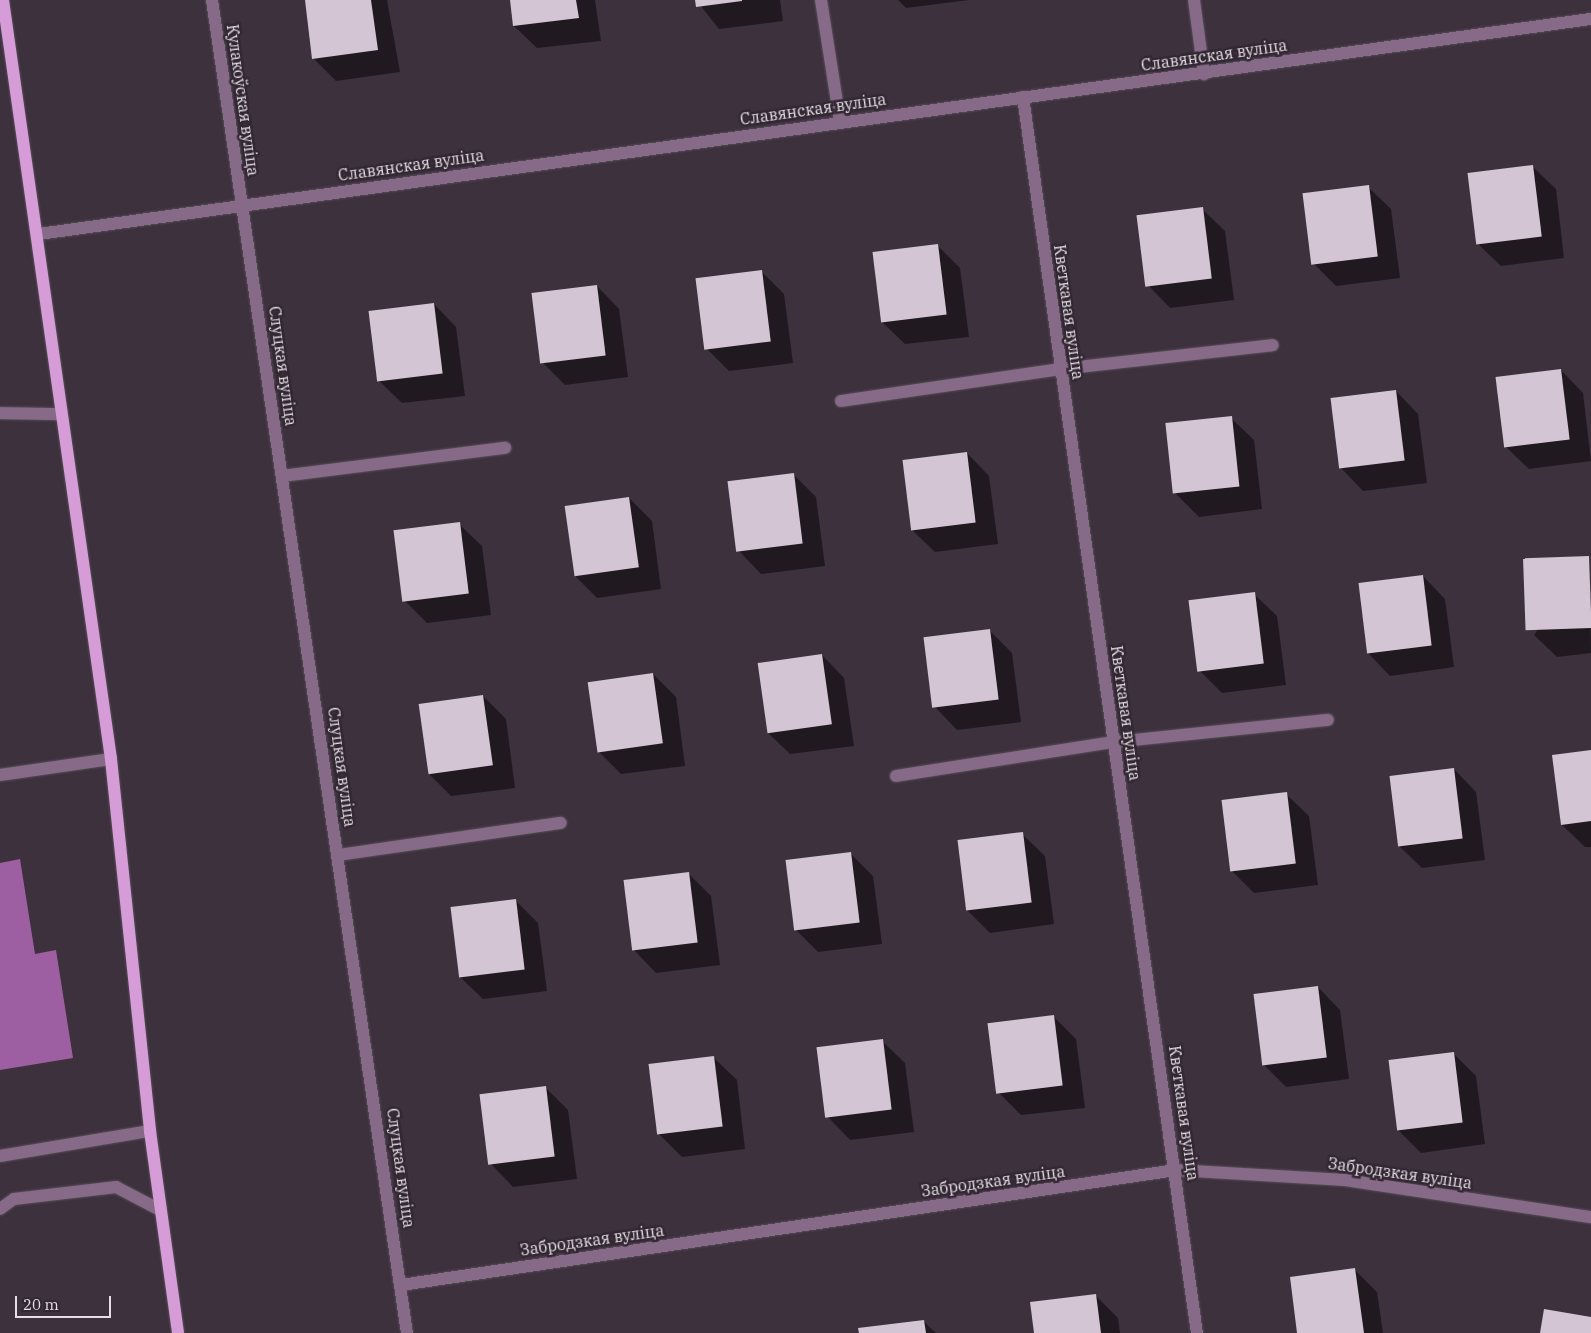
<!DOCTYPE html>
<meta charset="utf-8">
<style>
body{margin:0}
#map{position:relative;width:1591px;height:1333px;overflow:hidden;background:#3c313d;font-family:"IBM Plex Serif",serif}
div>[style]{position:absolute}
.water>*{inset:0;background:#9e5fa2}
.shadow>*{inset:0;background:#0007}
.building>*{inset:0;background:#d3c5d4;transform-origin:0 0}
.roads{filter:drop-shadow(0 0 1px #574d58) drop-shadow(0 0 1px #574d58)}
.minor>*{height:12px;margin:-6px;padding:0 6px;transform-origin:6px;border-radius:6px;background:#866a87}
.major>*{height:12px;margin:-6px;padding:0 6px;transform-origin:6px;border-radius:6px;background:#d59cd8}
span{translate:-50% -50%;white-space:nowrap;text-align:center;line-height:1.15;-webkit-text-stroke:5px #322732;paint-order:stroke}
.street-label{font-size:16px;color:#e5dee5}
.scale{position:absolute;left:15px;top:1296px;width:96px;height:22px;box-sizing:border-box;border:2px solid #e5dee5;border-top:0;padding-left:6px;font-size:15px;line-height:18px;white-space:nowrap;color:#e5dee5;-webkit-text-stroke:4px #322732;paint-order:stroke}
</style>
<div id="map">
<div class="water">
<i style="clip-path:polygon(20px 859px,35px 954px,56px 950px,73px 1058px,0 1070px,0 863px)"></i>
</div>
<div class="shadow">
<i style="clip-path:polygon(306px 0,387px 0,400px 72px,336px 81px,313px 58px)"></i>
<i style="clip-path:polygon(511px 0,595px 0,601px 41px,537px 48px,514px 26px)"></i>
<i style="clip-path:polygon(696px 0,780px 0,783px 21px,719px 29px)"></i>
<i style="clip-path:polygon(898px 0,969px 0,906px 8px)"></i>
<i style="clip-path:polygon(1533px 167px,1556px 189px,1564px 258px,1501px 266px,1478px 244px)"></i>
<i style="clip-path:polygon(1368px 187px,1391px 209px,1400px 278px,1336px 286px,1314px 264px)"></i>
<i style="clip-path:polygon(1202px 209px,1225px 231px,1234px 300px,1170px 308px,1148px 285px)"></i>
<i style="clip-path:polygon(937px 245px,960px 268px,969px 337px,905px 344px,882px 322px)"></i>
<i style="clip-path:polygon(762px 272px,784px 294px,793px 363px,729px 371px,707px 349px)"></i>
<i style="clip-path:polygon(597px 286px,619px 309px,628px 377px,565px 385px,542px 362px)"></i>
<i style="clip-path:polygon(434px 304px,456px 327px,465px 396px,402px 403px,379px 381px)"></i>
<i style="clip-path:polygon(1561px 370px,1583px 393px,1591px 461px,1529px 469px,1506px 447px)"></i>
<i style="clip-path:polygon(1396px 391px,1418px 414px,1427px 483px,1363px 491px,1341px 468px)"></i>
<i style="clip-path:polygon(1231px 418px,1254px 440px,1262px 509px,1199px 517px,1176px 494px)"></i>
<i style="clip-path:polygon(967px 453px,989px 476px,998px 544px,935px 552px,912px 530px)"></i>
<i style="clip-path:polygon(793px 474px,816px 497px,825px 566px,761px 574px,739px 551px)"></i>
<i style="clip-path:polygon(629px 498px,652px 521px,661px 589px,597px 598px,574px 575px,565px 506px)"></i>
<i style="clip-path:polygon(459px 524px,482px 546px,491px 615px,427px 623px,405px 601px)"></i>
<i style="clip-path:polygon(1589px 558px,1591px 653px,1557px 657px,1534px 635px)"></i>
<i style="clip-path:polygon(1423px 576px,1445px 599px,1454px 667px,1390px 676px,1368px 653px)"></i>
<i style="clip-path:polygon(1254px 594px,1277px 616px,1286px 685px,1222px 693px,1199px 670px)"></i>
<i style="clip-path:polygon(989px 630px,1012px 653px,1021px 722px,957px 730px,935px 707px)"></i>
<i style="clip-path:polygon(822px 655px,844px 678px,854px 746px,790px 754px,767px 732px)"></i>
<i style="clip-path:polygon(653px 674px,676px 697px,685px 766px,621px 774px,598px 751px)"></i>
<i style="clip-path:polygon(483px 696px,506px 719px,515px 788px,451px 796px,428px 773px)"></i>
<i style="clip-path:polygon(1591px 751px,1591px 847px,1585px 847px,1562px 825px)"></i>
<i style="clip-path:polygon(1454px 769px,1476px 792px,1485px 860px,1422px 868px,1399px 846px)"></i>
<i style="clip-path:polygon(1286px 794px,1309px 816px,1318px 885px,1254px 893px,1231px 870px)"></i>
<i style="clip-path:polygon(1022px 834px,1045px 856px,1054px 924px,990px 933px,967px 910px)"></i>
<i style="clip-path:polygon(850px 853px,873px 876px,882px 944px,818px 952px,796px 930px)"></i>
<i style="clip-path:polygon(688px 873px,711px 896px,720px 965px,656px 973px,634px 950px)"></i>
<i style="clip-path:polygon(515px 900px,538px 923px,547px 991px,483px 999px,460px 977px)"></i>
<i style="clip-path:polygon(1318px 987px,1340px 1010px,1349px 1079px,1286px 1087px,1263px 1064px)"></i>
<i style="clip-path:polygon(1053px 1016px,1076px 1039px,1085px 1108px,1021px 1115px,999px 1093px)"></i>
<i style="clip-path:polygon(882px 1041px,905px 1063px,914px 1132px,850px 1140px,828px 1117px)"></i>
<i style="clip-path:polygon(1453px 1053px,1476px 1076px,1485px 1144px,1421px 1153px,1398px 1130px)"></i>
<i style="clip-path:polygon(714px 1058px,737px 1080px,745px 1149px,682px 1157px,659px 1134px)"></i>
<i style="clip-path:polygon(545px 1087px,568px 1110px,577px 1179px,513px 1187px,491px 1164px)"></i>
<i style="clip-path:polygon(1355px 1270px,1377px 1292px,1383px 1333px,1298px 1333px)"></i>
<i style="clip-path:polygon(1095px 1295px,1118px 1318px,1120px 1333px,1036px 1333px)"></i>
<i style="clip-path:polygon(923px 1321px,936px 1333px,860px 1333px)"></i>
</div>
<div class="building">
<i style="clip-path:polygon(305px 0,371px 0,378px 50px,312px 59px)"></i>
<i style="clip-path:polygon(510px 0,576px 0,579px 18px,513px 26px)"></i>
<i style="clip-path:polygon(695px 0,742px 0,742px 1px,696px 7px)"></i>
<i style="left:1533px;top:165px;width:72px;height:66px;rotate:83deg"></i>
<i style="left:1369px;top:185px;width:72px;height:67px;rotate:83deg"></i>
<i style="left:1203px;top:207px;width:72px;height:67px;rotate:83deg"></i>
<i style="left:938px;top:244px;width:71px;height:66px;rotate:83deg"></i>
<i style="left:762px;top:270px;width:72px;height:67px;rotate:83deg"></i>
<i style="left:597px;top:285px;width:71px;height:66px;rotate:83deg"></i>
<i style="left:434px;top:303px;width:71px;height:66px;rotate:83deg"></i>
<i style="left:1561px;top:369px;width:71px;height:66px;rotate:83deg"></i>
<i style="left:1396px;top:390px;width:71px;height:66px;rotate:83deg"></i>
<i style="left:1232px;top:416px;width:71px;height:67px;rotate:84deg"></i>
<i style="left:967px;top:452px;width:71px;height:65px;rotate:83deg"></i>
<i style="left:794px;top:473px;width:71px;height:67px;rotate:83deg"></i>
<i style="left:629px;top:497px;width:71px;height:65px;rotate:82deg"></i>
<i style="left:460px;top:522px;width:72px;height:67px;rotate:83deg"></i>
<i style="left:1589px;top:556px;width:72px;height:66px;rotate:88deg"></i>
<i style="left:1423px;top:575px;width:71px;height:65px;rotate:83deg"></i>
<i style="left:1255px;top:592px;width:72px;height:67px;rotate:83deg"></i>
<i style="left:990px;top:629px;width:71px;height:67px;rotate:83deg"></i>
<i style="left:822px;top:654px;width:71px;height:65px;rotate:82deg"></i>
<i style="left:653px;top:673px;width:71px;height:66px;rotate:82deg"></i>
<i style="left:483px;top:695px;width:71px;height:65px;rotate:82deg"></i>
<i style="clip-path:polygon(1591px 750px,1591px 821px,1561px 825px,1552px 755px)"></i>
<i style="left:1454px;top:768px;width:71px;height:65px;rotate:83deg"></i>
<i style="left:1287px;top:792px;width:72px;height:66px;rotate:83deg"></i>
<i style="left:1023px;top:832px;width:71px;height:66px;rotate:83deg"></i>
<i style="left:851px;top:852px;width:71px;height:66px;rotate:83deg"></i>
<i style="left:689px;top:872px;width:71px;height:66px;rotate:83deg"></i>
<i style="left:516px;top:899px;width:71px;height:66px;rotate:83deg"></i>
<i style="left:1318px;top:986px;width:72px;height:65px;rotate:83deg"></i>
<i style="left:1054px;top:1015px;width:71px;height:67px;rotate:83deg"></i>
<i style="left:883px;top:1039px;width:71px;height:67px;rotate:83deg"></i>
<i style="left:1454px;top:1052px;width:71px;height:66px;rotate:83deg"></i>
<i style="left:714px;top:1056px;width:71px;height:66px;rotate:83deg"></i>
<i style="left:546px;top:1086px;width:71px;height:67px;rotate:83deg"></i>
<i style="clip-path:polygon(1355px 1268px,1364px 1333px,1297px 1333px,1290px 1277px)"></i>
<i style="clip-path:polygon(1096px 1294px,1101px 1333px,1034px 1333px,1030px 1302px)"></i>
<i style="clip-path:polygon(1544px 1309px,1591px 1317px,1591px 1333px,1540px 1333px)"></i>
<i style="clip-path:polygon(924px 1320px,926px 1333px,859px 1333px,858px 1328px)"></i>
</div>
<div class="roads">
<div class="minor">
<i style="left:212px;top:0;width:1347px;rotate:81.68deg"></i>
<i style="left:821px;top:0;width:122px;rotate:81.1deg"></i>
<i style="left:1194px;top:0;width:75px;rotate:82.3deg"></i>
<i style="left:1023px;top:97px;width:1248px;rotate:81.99deg"></i>
<i style="left:39px;top:234px;width:1567px;rotate:-7.89deg"></i>
<i style="left:841px;top:401px;width:221px;rotate:-8.3deg"></i>
<i style="left:1060px;top:369px;width:214px;rotate:-6.4deg"></i>
<i style="left:0;top:413px;width:59px;rotate:1deg"></i>
<i style="left:282px;top:476px;width:225px;rotate:-7.2deg"></i>
<i style="left:0;top:775px;width:112px;rotate:-8.2deg"></i>
<i style="left:896px;top:776px;width:221px;rotate:-8.9deg"></i>
<i style="left:1114px;top:742px;width:215px;rotate:-5.9deg"></i>
<i style="left:338px;top:855px;width:225px;rotate:-8.2deg"></i>
<i style="left:0;top:1156px;width:152px;rotate:-9.5deg"></i>
<i style="left:0;top:1209px;width:17px;rotate:-36deg"></i>
<i style="left:14px;top:1199px;width:103px;rotate:-6.7deg"></i>
<i style="left:116px;top:1187px;width:50px;rotate:27.6deg"></i>
<i style="left:401px;top:1285px;width:783px;rotate:-8.44deg"></i>
<i style="left:1176px;top:1170px;width:169px;rotate:3.4deg"></i>
<i style="left:1345px;top:1180px;width:249px;rotate:8.6deg"></i>
</div>
<div class="major">
<i style="left:3px;top:0;width:767px;rotate:81.9deg"></i>
<i style="left:111px;top:759px;width:374px;rotate:84deg"></i>
<i style="left:150px;top:1131px;width:204px;rotate:82.1deg"></i>
</div>
</div>
<div class="street-label">
<span style="left:1214px;top:55px;rotate:-8deg">Славянская вуліца</span>
<span style="left:243px;top:100px;rotate:82deg">Кулакоўская вуліца</span>
<span style="left:813px;top:109px;rotate:-8deg">Славянская вуліца</span>
<span style="left:411px;top:165px;rotate:-8deg">Славянская вуліца</span>
<span style="left:1069px;top:312px;rotate:82deg">Кветкавая вуліца</span>
<span style="left:283px;top:366px;rotate:82deg">Слуцкая вуліца</span>
<span style="left:1126px;top:713px;rotate:82deg">Кветкавая вуліца</span>
<span style="left:342px;top:767px;rotate:82deg">Слуцкая вуліца</span>
<span style="left:1184px;top:1113px;rotate:82deg">Кветкавая вуліца</span>
<span style="left:401px;top:1168px;rotate:82deg">Слуцкая вуліца</span>
<span style="left:1400px;top:1173px;rotate:8deg">Забродзкая вуліца</span>
<span style="left:993px;top:1181px;rotate:-8deg">Забродзкая вуліца</span>
<span style="left:592px;top:1240px;rotate:-8deg">Забродзкая вуліца</span>
</div>
<div class="scale">20 m</div>
</div>
